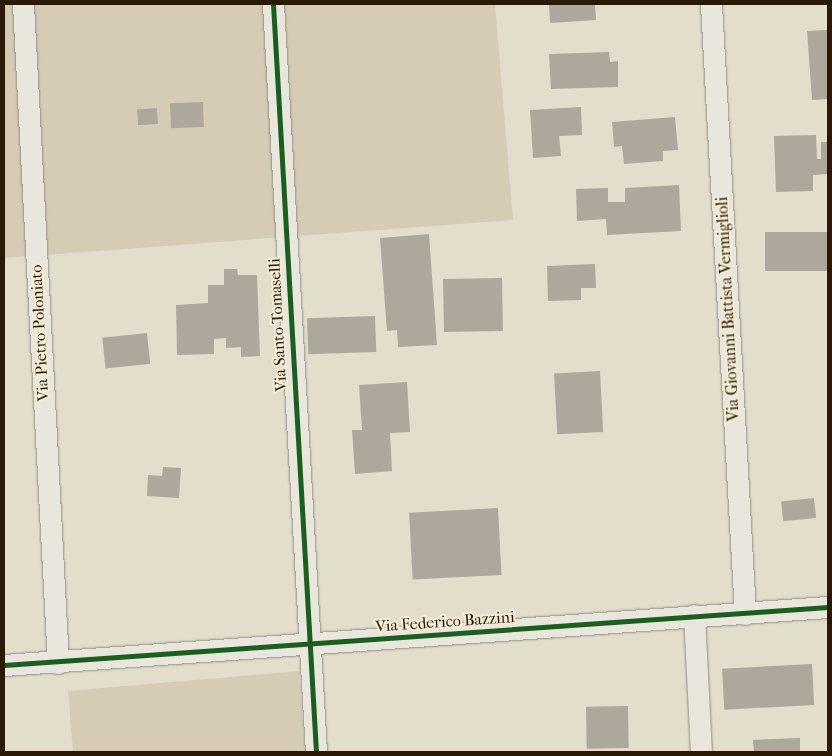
<!DOCTYPE html>
<style>
body{margin:0}
#map{position:relative;width:832px;height:756px;overflow:hidden;background:#e3ddcc;font-family:"IM FELL French Canon",serif}
div>[style]{position:absolute}
.green>*{inset:0;background:#d6ccb5}
.building>*{inset:0;background:#aea89c;transform-origin:0 0}
.roads{filter:drop-shadow(0 0 1px #918c80) drop-shadow(0 0 1px #918c80)}
.minor>*{height:21px;margin:-10.5px;padding:0 10.5px;transform-origin:10.5px;border-radius:10.5px;background:#e9e6dd}
.cycleway>*{height:5px;margin:-2.5px;padding:0 2.5px;transform-origin:2.5px;border-radius:2.5px;background:#1b5e20}
span{translate:-50% -50%;white-space:nowrap;text-align:center;line-height:1.15;-webkit-text-stroke:4px #f3ecd7;paint-order:stroke}
.street-label{font-size:16px;color:#291906}
.frame{position:absolute;inset:0;border:5px solid #291906;pointer-events:none}
</style>
<div id="map">
<div class="green">
<i style="clip-path:polygon(4px 4px,495px 4px,513px 220px,4px 258px)"></i>
<i style="clip-path:polygon(299px 671px,305px 752px,73px 752px,68px 691px)"></i>
</div>
<div class="building">
<i style="clip-path:polygon(549px 4px,595px 4px,596px 20px,550px 23px)"></i>
<i style="clip-path:polygon(828px 30px,828px 99px,812px 100px,807px 31px)"></i>
<i style="clip-path:polygon(609px 52px,610px 62px,618px 61px,618px 87px,551px 89px,549px 54px)"></i>
<i style="left:203px;top:102px;width:25px;height:33px;rotate:88deg"></i>
<i style="clip-path:polygon(581px 107px,582px 135px,559px 136px,561px 156px,533px 158px,530px 110px)"></i>
<i style="left:157px;top:108px;width:16px;height:20px;rotate:86deg"></i>
<i style="clip-path:polygon(675px 117px,678px 150px,663px 151px,663px 161px,624px 164px,622px 146px,614px 147px,612px 122px)"></i>
<i style="clip-path:polygon(816px 135px,817px 159px,821px 159px,821px 142px,828px 142px,828px 174px,813px 175px,813px 191px,776px 192px,774px 136px)"></i>
<i style="clip-path:polygon(679px 185px,681px 231px,607px 235px,606px 219px,577px 221px,576px 189px,608px 188px,608px 202px,625px 202px,625px 188px)"></i>
<i style="left:828px;top:232px;width:39px;height:63px;rotate:90deg"></i>
<i style="clip-path:polygon(429px 234px,437px 345px,398px 347px,397px 330px,387px 331px,380px 238px)"></i>
<i style="clip-path:polygon(595px 264px,596px 288px,581px 288px,581px 300px,548px 301px,547px 266px)"></i>
<i style="clip-path:polygon(224px 269px,237px 269px,238px 275px,257px 275px,260px 356px,241px 357px,241px 347px,226px 348px,226px 338px,214px 339px,214px 354px,177px 355px,176px 305px,208px 303px,208px 285px,224px 285px)"></i>
<i style="left:502px;top:278px;width:53px;height:59px;rotate:89deg"></i>
<i style="left:375px;top:316px;width:36px;height:68px;rotate:88deg"></i>
<i style="left:147px;top:333px;width:31px;height:45px;rotate:84deg"></i>
<i style="left:600px;top:371px;width:61px;height:46px;rotate:87deg"></i>
<i style="clip-path:polygon(407px 382px,410px 432px,390px 433px,392px 471px,355px 474px,352px 430px,362px 430px,359px 385px)"></i>
<i style="clip-path:polygon(163px 467px,181px 468px,179px 498px,147px 496px,148px 475px,162px 476px)"></i>
<i style="left:814px;top:498px;width:20px;height:33px;rotate:84deg"></i>
<i style="left:498px;top:508px;width:67px;height:89px;rotate:87deg"></i>
<i style="left:812px;top:664px;width:41px;height:90px;rotate:87deg"></i>
<i style="left:628px;top:706px;width:42px;height:42px;rotate:89deg"></i>
<i style="clip-path:polygon(800px 738px,800px 752px,754px 752px,753px 740px)"></i>
</div>
<div class="roads">
<div class="minor">
<i style="left:23px;top:4px;width:660px;rotate:86.96deg"></i>
<i style="left:273px;top:4px;width:749px;rotate:86.71deg"></i>
<i style="left:711px;top:4px;width:611px;rotate:86.81deg"></i>
<i style="left:694px;top:615px;width:137px;rotate:87.1deg"></i>
<i style="left:4px;top:665px;width:826px;rotate:-4.03deg"></i>
</div>
</div>
<div class="cycleway">
<i style="left:273px;top:4px;width:749px;rotate:86.71deg"></i>
<i style="left:4px;top:665px;width:826px;rotate:-4.03deg"></i>
</div>
<div class="street-label">
<span style="left:728px;top:309px;rotate:-93deg">Via Giovanni Battista Vermiglioli</span>
<span style="left:278px;top:325px;rotate:-93deg">Via Santo Tomaselli</span>
<span style="left:40px;top:333px;rotate:-93deg">Via Pietro Poloniato</span>
<span style="left:445px;top:622px;rotate:-4deg">Via Federico Bazzini</span>
</div>
<div class="frame"></div>
</div>
